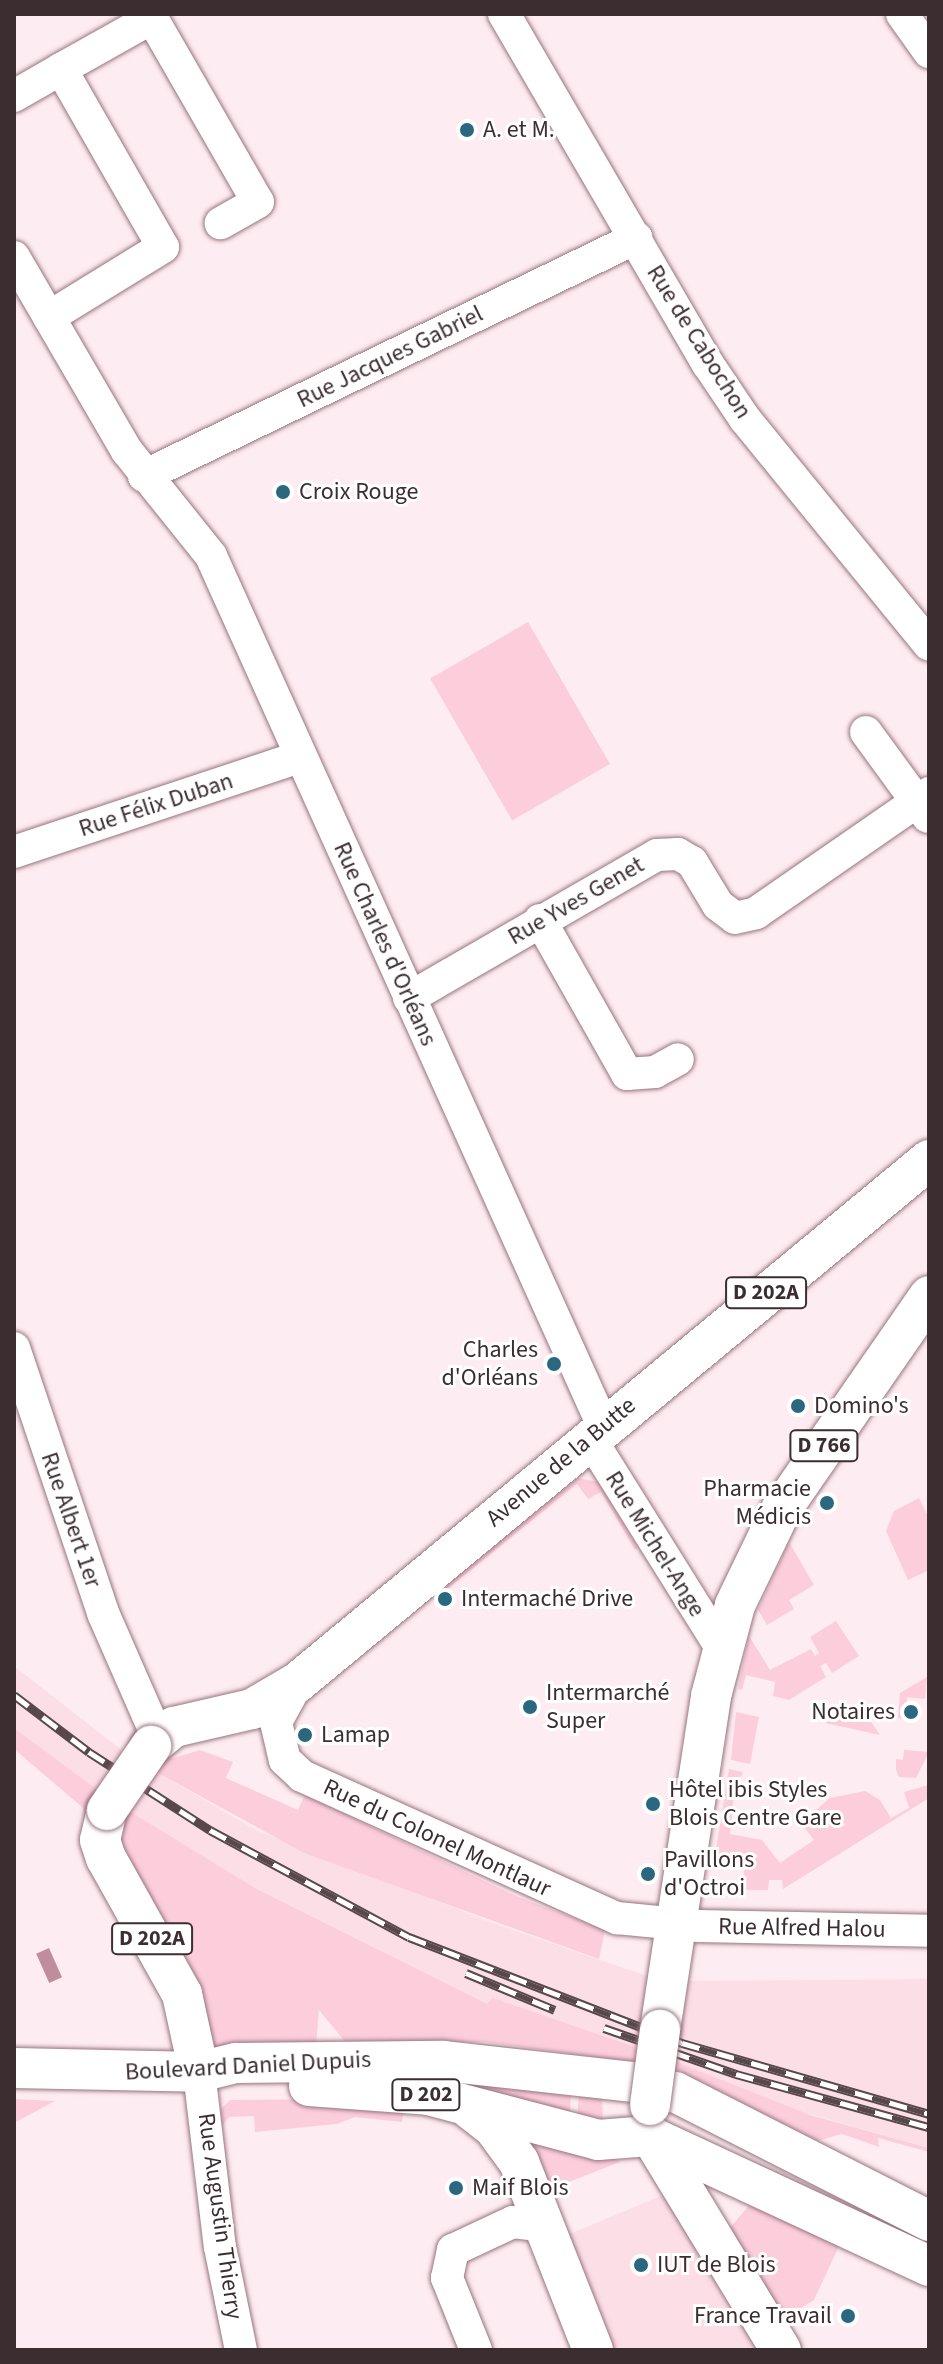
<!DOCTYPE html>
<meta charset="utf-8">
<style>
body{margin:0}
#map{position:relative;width:943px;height:2364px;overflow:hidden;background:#fdecf1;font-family:"Source Sans 3",sans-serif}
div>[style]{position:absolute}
.built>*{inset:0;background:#fcdee6}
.green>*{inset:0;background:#fccedb;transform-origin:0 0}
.water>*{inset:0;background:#bf8d9c;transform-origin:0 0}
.roads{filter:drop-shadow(0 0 2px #98747e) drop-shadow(0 0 2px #98747e)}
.minor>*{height:32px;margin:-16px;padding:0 16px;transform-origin:16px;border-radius:16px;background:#fff}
.major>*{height:40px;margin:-20px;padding:0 20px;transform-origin:20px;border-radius:20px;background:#fff}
.rail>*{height:9px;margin-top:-4.5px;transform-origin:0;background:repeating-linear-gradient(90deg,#fff 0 18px,#57484c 0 36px);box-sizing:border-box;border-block:2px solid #57484c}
.bridges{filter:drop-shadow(0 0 2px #98747e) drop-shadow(0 0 2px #98747e)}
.major-bridge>*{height:40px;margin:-20px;padding:0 20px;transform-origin:20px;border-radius:20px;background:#fff}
.dots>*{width:22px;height:22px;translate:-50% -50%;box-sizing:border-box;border:4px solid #fff;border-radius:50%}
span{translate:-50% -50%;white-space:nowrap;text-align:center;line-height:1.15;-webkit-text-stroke:6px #fff;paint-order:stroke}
.shield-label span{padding:2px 6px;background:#fff;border:2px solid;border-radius:6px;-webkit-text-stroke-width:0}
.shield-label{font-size:22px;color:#3c2d31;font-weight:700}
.poi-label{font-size:24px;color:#3c2d31}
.left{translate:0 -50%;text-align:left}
.right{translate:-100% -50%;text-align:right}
.street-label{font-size:24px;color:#3c2d31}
.frame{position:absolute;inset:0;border:16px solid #3c2d31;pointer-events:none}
</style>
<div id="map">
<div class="built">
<i style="clip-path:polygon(14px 1666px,129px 1756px,256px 1830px,490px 1922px,647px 1976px,689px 1981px,929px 1979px,929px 2148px,806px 2113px,785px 2125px,675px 2068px,486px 2042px,377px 1949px,255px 1888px,150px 1826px,26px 1741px,14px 1728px)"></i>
<i style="clip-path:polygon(663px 2195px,757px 2350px,612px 2350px,565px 2236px)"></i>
</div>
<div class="green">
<i style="left:528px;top:622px;width:164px;height:113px;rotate:60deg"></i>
<i style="clip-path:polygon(578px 1478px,599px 1482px,638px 1548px,635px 1550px,601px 1492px,588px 1499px,577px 1484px,439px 1596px,430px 1597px)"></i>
<i style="clip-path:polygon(919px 1498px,929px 1518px,929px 1570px,908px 1580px,886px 1531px,894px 1511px)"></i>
<i style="clip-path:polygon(789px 1542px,814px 1585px,789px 1600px,794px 1609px,767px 1625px,758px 1610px)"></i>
<i style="clip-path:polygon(836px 1621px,859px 1656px,832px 1673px,826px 1663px,820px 1666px,826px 1677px,789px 1700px,773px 1696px,775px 1682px,746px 1675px,742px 1690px,738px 1689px,749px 1636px,770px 1670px,811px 1649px,815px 1656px,819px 1653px,810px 1637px)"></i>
<i style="clip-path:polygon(927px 1677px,925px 1699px,907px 1697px,906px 1719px,898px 1718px,900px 1693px)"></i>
<i style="clip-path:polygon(843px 1710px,850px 1721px,865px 1713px,880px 1735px,825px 1723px)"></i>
<i style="clip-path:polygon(736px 1712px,759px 1717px,750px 1764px,731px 1760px)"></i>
<i style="clip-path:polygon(14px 1728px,103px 1794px,89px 1813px,14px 1749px)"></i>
<i style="clip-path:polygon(200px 1750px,233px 1762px,226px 1778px,298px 1810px,305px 1795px,516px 1896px,605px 1930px,599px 1959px,304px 1853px,149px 1768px,160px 1752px,171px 1759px)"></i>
<i style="clip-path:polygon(904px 1750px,929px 1752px,916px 1778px,899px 1777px,896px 1770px,896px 1759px,903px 1760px)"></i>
<i style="clip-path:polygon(729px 1769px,743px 1772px,734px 1794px,730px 1834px,762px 1840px,780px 1863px,814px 1840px,801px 1823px,830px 1798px,865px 1791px,880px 1800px,891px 1818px,909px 1808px,904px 1792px,929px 1785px,929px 1798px,783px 1889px,782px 1880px,769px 1880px,768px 1890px,743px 1890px,745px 1860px,715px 1855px)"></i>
<i style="clip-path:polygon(124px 1808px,255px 1888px,487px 2004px,493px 1998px,571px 2025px,638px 2048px,637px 2056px,634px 2062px,486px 2042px,346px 2043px,319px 2010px,316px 2045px,216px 2049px,118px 1850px)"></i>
<i style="clip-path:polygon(676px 2062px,810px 2115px,929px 2148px,929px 2152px,878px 2138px,879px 2147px,842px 2134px,817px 2141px,675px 2068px)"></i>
<i style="clip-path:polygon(371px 2069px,572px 2081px,569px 2123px)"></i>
<i style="clip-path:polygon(579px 2094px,602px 2098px,603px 2123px,577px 2118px)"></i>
<i style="clip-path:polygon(14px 2099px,55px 2101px,14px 2123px)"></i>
<i style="clip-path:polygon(351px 2099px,403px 2113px,402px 2122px,355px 2117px,337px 2124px,255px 2132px,254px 2116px,229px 2117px,222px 2126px,221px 2109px,230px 2100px)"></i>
<i style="clip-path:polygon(525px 2139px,615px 2159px,620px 2162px,546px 2191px)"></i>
<i style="clip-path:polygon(751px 2203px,840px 2244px,814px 2300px,784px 2319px,729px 2229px)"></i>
</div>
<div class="water">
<i style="left:49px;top:1948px;width:32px;height:14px;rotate:66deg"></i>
</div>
<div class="roads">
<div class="minor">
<i style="left:504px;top:14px;width:405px;rotate:59.8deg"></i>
<i style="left:708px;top:364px;width:66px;rotate:56.1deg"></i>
<i style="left:745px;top:419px;width:291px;rotate:50.8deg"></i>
<i style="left:902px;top:14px;width:47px;rotate:54.6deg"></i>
<i style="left:61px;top:69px;width:104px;rotate:-29.3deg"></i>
<i style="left:152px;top:18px;width:212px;rotate:60.1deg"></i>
<i style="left:258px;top:202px;width:43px;rotate:150.4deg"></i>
<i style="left:14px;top:96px;width:54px;rotate:-29.9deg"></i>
<i style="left:61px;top:69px;width:205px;rotate:60.2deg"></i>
<i style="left:163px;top:247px;width:134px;rotate:148.4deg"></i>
<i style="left:14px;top:257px;width:225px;rotate:59.8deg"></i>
<i style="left:127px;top:451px;width:134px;rotate:51.3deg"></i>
<i style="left:211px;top:556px;width:954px;rotate:65.74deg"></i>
<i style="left:144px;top:476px;width:547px;rotate:-25.81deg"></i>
<i style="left:866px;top:732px;width:105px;rotate:53.9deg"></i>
<i style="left:14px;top:852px;width:298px;rotate:-18.4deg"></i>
<i style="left:540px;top:920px;width:177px;rotate:60.5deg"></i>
<i style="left:627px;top:1074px;width:28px;rotate:-4deg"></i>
<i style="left:655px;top:1072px;width:26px;rotate:-29deg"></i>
<i style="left:409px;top:998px;width:286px;rotate:-30deg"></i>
<i style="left:657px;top:855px;width:21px;rotate:-3deg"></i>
<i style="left:678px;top:854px;width:16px;rotate:30deg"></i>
<i style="left:692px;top:862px;width:50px;rotate:58.8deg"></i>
<i style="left:718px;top:905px;width:21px;rotate:37deg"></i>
<i style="left:735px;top:918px;width:22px;rotate:-13deg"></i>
<i style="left:756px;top:913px;width:211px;rotate:-34.7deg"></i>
<i style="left:14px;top:1348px;width:280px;rotate:71.4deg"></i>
<i style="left:103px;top:1613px;width:137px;rotate:66.3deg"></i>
<i style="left:590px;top:1438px;width:248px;rotate:58deg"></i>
<i style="left:298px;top:1682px;width:46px;rotate:118.8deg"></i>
<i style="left:276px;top:1722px;width:39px;rotate:77deg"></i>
<i style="left:285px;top:1760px;width:23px;rotate:43deg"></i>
<i style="left:302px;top:1776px;width:346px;rotate:24.3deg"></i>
<i style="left:617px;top:1918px;width:82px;rotate:5.6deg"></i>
<i style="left:699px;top:1926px;width:230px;rotate:1.2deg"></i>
<i style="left:199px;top:2072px;width:176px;rotate:83.2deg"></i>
<i style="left:220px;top:2247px;width:105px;rotate:78.5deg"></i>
<i style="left:476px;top:2350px;width:78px;rotate:-111.9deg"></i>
<i style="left:447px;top:2278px;width:29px;rotate:-78deg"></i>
<i style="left:453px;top:2250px;width:66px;rotate:-25deg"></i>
<i style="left:513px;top:2222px;width:23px;rotate:7deg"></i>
<i style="left:536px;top:2225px;width:14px;rotate:45deg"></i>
</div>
<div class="major">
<i style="left:151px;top:1746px;width:30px;rotate:-40deg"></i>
<i style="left:174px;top:1727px;width:80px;rotate:-13deg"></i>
<i style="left:252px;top:1709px;width:53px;rotate:-30.4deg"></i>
<i style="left:298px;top:1682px;width:819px;rotate:-39.6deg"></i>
<i style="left:107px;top:1810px;width:31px;rotate:103deg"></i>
<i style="left:100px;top:1840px;width:19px;rotate:72deg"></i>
<i style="left:106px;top:1858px;width:156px;rotate:60.8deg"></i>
<i style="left:182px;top:1994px;width:80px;rotate:77.7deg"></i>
<i style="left:660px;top:2030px;width:338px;rotate:-81.3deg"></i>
<i style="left:711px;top:1696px;width:94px;rotate:-75.2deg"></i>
<i style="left:735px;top:1605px;width:106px;rotate:-64.2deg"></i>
<i style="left:781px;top:1510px;width:260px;rotate:-55.3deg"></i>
<i style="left:14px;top:2068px;width:185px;rotate:1.2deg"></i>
<i style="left:199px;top:2072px;width:38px;rotate:-14deg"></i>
<i style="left:236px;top:2063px;width:207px;rotate:-0.6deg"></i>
<i style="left:443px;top:2061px;width:199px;rotate:6.3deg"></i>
<i style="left:641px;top:2083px;width:35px;rotate:15deg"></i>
<i style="left:675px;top:2092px;width:285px;rotate:26.9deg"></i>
<i style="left:309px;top:2086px;width:119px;rotate:4.3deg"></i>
<i style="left:428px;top:2095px;width:176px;rotate:14.8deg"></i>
<i style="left:598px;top:2140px;width:51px;rotate:-4.5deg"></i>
<i style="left:470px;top:2109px;width:31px;rotate:38deg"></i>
<i style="left:494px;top:2128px;width:42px;rotate:53.7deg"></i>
<i style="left:519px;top:2162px;width:202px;rotate:68.5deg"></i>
<i style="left:649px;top:2133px;width:254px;rotate:58.7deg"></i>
<i style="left:649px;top:2136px;width:309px;rotate:24.9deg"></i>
</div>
</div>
<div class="rail">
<i style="left:14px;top:1695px;width:94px;rotate:37.2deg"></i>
<i style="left:89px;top:1752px;width:144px;rotate:32.8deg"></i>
<i style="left:210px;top:1830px;width:226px;rotate:28.3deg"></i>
<i style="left:409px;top:1937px;width:293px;rotate:21.2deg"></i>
<i style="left:682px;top:2043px;width:257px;rotate:16deg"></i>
<i style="left:466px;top:1973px;width:96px;rotate:22.6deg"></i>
<i style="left:604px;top:2028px;width:140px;rotate:19.2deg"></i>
<i style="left:736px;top:2074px;width:200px;rotate:15.4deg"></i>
</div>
<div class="bridges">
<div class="major-bridge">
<i style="left:107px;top:1810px;width:78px;rotate:-55.5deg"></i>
<i style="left:650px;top:2105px;width:76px;rotate:-82.4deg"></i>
</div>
</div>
<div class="dots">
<i style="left:467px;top:130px;background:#2b677f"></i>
<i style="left:283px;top:492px;background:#2b677f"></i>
<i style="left:554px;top:1364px;background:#2b677f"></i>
<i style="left:798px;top:1406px;background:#2b677f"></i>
<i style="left:827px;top:1503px;background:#2b677f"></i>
<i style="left:445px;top:1599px;background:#2b677f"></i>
<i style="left:530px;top:1707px;background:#2b677f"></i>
<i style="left:911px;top:1712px;background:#2b677f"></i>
<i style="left:305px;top:1735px;background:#2b677f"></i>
<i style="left:653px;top:1804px;background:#2b677f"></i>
<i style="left:648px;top:1874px;background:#2b677f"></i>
<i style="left:456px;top:2188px;background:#2b677f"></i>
<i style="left:641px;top:2265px;background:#2b677f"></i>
<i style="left:848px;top:2316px;background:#2b677f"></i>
</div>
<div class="shield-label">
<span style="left:766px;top:1293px">D 202A</span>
<span style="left:824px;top:1446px">D 766</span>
<span style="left:152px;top:1939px">D 202A</span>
<span style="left:426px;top:2095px">D 202</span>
</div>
<div class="poi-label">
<span class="left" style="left:483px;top:130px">A. et M.</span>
<span class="left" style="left:299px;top:492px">Croix Rouge</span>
<span class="right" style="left:538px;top:1364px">Charles<br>d'Orléans</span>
<span class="left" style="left:814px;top:1406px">Domino's</span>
<span class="right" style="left:811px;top:1503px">Pharmacie<br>Médicis</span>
<span class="left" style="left:461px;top:1599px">Intermaché Drive</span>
<span class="left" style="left:546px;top:1707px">Intermarché<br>Super</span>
<span class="right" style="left:895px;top:1712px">Notaires</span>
<span class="left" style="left:321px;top:1735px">Lamap</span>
<span class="left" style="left:669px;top:1804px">Hôtel ibis Styles<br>Blois Centre Gare</span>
<span class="left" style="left:664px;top:1874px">Pavillons<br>d'Octroi</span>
<span class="left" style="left:472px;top:2188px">Maif Blois</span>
<span class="left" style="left:657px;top:2265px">IUT de Blois</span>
<span class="right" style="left:832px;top:2316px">France Travail</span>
</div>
<div class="street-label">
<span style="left:699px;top:342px;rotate:58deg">Rue de Cabochon</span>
<span style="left:390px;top:357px;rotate:-26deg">Rue Jacques Gabriel</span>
<span style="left:156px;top:805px;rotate:-18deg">Rue Félix Duban</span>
<span style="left:576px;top:901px;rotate:-30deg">Rue Yves Genet</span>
<span style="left:385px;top:944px;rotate:66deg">Rue Charles d'Orléans</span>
<span style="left:561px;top:1462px;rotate:-40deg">Avenue de la Butte</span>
<span style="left:71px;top:1520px;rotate:71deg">Rue Albert 1er</span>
<span style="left:655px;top:1544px;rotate:58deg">Rue Michel-Ange</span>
<span style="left:437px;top:1838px;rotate:25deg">Rue du Colonel Montlaur</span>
<span style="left:802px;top:1928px;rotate:1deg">Rue Alfred Halou</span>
<span style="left:248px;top:2066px;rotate:-3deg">Boulevard Daniel Dupuis</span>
<span style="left:220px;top:2216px;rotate:82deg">Rue Augustin Thierry</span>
</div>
<div class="frame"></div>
</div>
